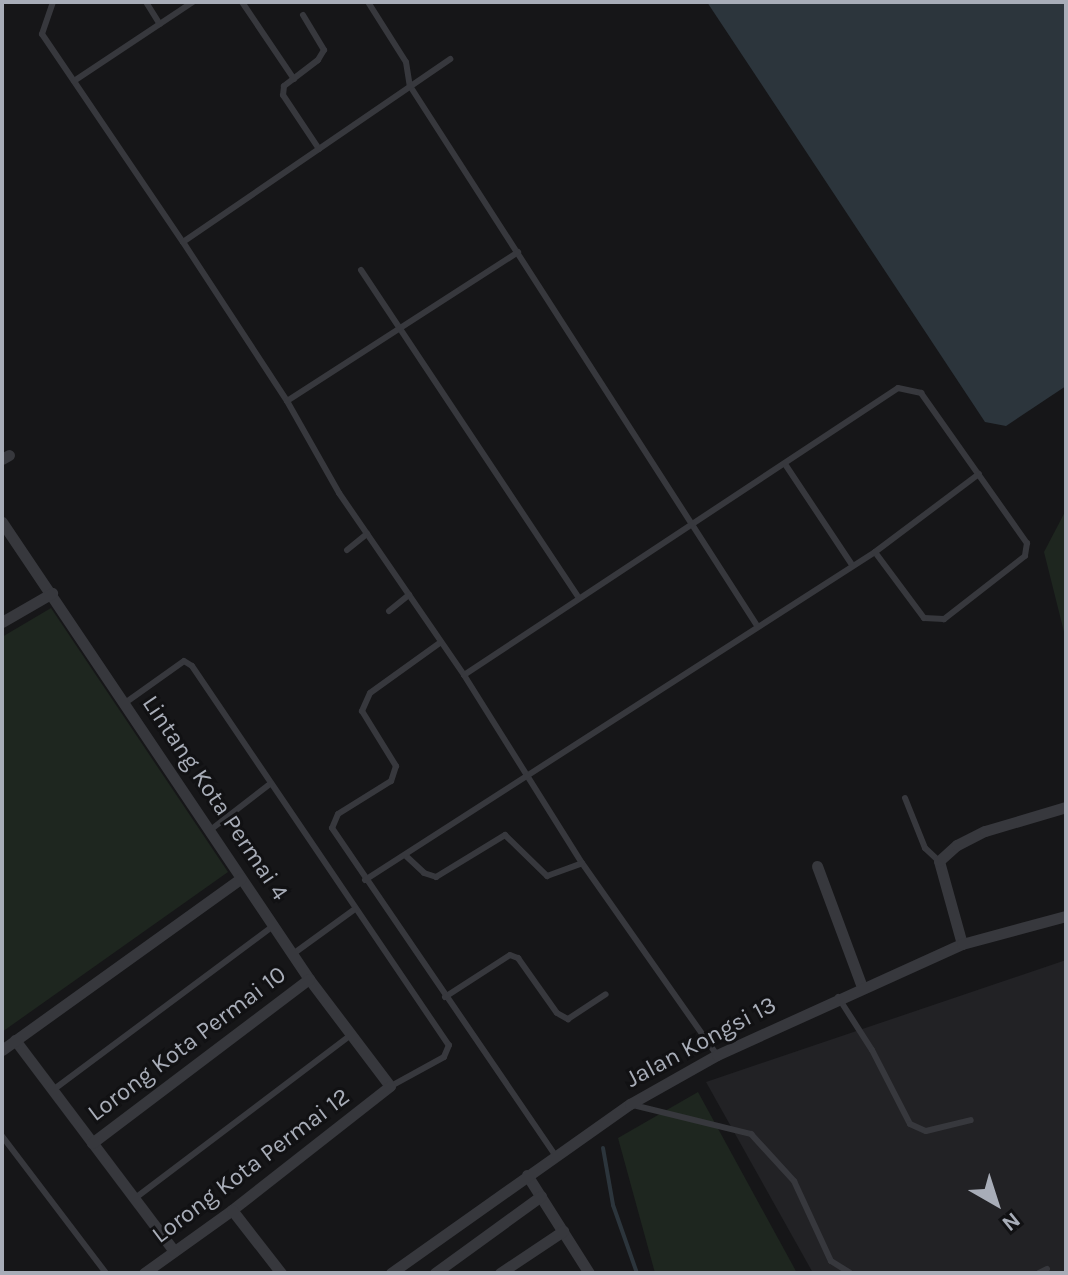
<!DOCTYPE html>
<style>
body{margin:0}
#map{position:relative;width:1068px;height:1275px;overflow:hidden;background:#161618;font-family:Karla,sans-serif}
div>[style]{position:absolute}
.built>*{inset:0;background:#222225}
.green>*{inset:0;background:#1e261f}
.water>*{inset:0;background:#2c353c}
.stream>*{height:4px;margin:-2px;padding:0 2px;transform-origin:2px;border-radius:2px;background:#2c353c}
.service>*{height:6px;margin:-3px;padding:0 3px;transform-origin:3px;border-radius:3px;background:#37383d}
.minor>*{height:11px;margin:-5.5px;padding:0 5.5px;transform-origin:5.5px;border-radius:5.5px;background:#37383d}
span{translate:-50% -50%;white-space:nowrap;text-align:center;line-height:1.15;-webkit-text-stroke:6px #111113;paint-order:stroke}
.street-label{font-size:24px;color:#a8adb8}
.frame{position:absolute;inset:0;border:4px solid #a8adb8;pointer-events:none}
.north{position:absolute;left:956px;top:1163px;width:80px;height:80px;-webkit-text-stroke:6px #111113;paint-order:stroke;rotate:141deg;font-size:22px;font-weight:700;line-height:32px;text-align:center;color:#a8adb8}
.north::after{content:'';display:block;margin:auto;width:28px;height:36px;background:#a8adb8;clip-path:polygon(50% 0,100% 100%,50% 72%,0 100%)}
</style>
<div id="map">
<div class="built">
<i style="clip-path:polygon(1066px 960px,1066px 1273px,813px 1273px,706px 1082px)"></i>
</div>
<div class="green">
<i style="clip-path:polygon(1066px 510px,1066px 640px,1044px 552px)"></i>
<i style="clip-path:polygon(51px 608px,228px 872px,2px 1032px,2px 637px)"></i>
<i style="clip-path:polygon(698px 1092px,797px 1273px,655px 1273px,618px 1138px)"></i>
</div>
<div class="water">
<i style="clip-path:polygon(707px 2px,1066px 2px,1066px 386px,1006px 426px,985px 422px)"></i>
</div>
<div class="stream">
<i style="left:603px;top:1148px;width:58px;rotate:80deg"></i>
<i style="left:613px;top:1205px;width:72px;rotate:70.6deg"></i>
</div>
<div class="service">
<i style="left:53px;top:2px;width:34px;rotate:109deg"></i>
<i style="left:42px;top:34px;width:251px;rotate:55.9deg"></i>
<i style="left:183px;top:242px;width:190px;rotate:56.8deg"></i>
<i style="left:287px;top:401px;width:106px;rotate:60.5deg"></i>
<i style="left:339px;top:493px;width:221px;rotate:55.5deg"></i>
<i style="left:464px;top:675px;width:222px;rotate:57.9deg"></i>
<i style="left:582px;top:863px;width:235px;rotate:54.9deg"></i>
<i style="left:146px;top:2px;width:26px;rotate:58deg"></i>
<i style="left:242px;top:2px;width:93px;rotate:56deg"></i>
<i style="left:368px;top:2px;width:71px;rotate:57.7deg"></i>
<i style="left:406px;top:62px;width:24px;rotate:81deg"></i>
<i style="left:410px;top:86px;width:643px;rotate:57.25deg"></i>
<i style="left:303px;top:15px;width:41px;rotate:59deg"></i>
<i style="left:324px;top:50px;width:12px;rotate:121deg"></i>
<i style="left:318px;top:60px;width:43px;rotate:142.6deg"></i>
<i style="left:284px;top:86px;width:9px;rotate:96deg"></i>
<i style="left:283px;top:95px;width:65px;rotate:56.3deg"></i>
<i style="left:74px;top:81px;width:143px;rotate:-33.6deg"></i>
<i style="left:183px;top:242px;width:324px;rotate:-34.4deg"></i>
<i style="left:361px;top:270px;width:394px;rotate:56.4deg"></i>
<i style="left:287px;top:401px;width:275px;rotate:-32.8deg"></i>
<i style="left:785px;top:464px;width:121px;rotate:56.4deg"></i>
<i style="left:347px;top:550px;width:26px;rotate:-39deg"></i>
<i style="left:389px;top:611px;width:26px;rotate:-39deg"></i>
<i style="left:441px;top:642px;width:87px;rotate:144.3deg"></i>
<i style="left:370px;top:693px;width:20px;rotate:114deg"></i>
<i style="left:362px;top:711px;width:65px;rotate:58.3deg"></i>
<i style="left:396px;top:766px;width:16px;rotate:108deg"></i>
<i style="left:391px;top:781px;width:62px;rotate:148.1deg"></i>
<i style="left:338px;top:814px;width:15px;rotate:113deg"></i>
<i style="left:332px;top:828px;width:396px;rotate:55.7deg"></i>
<i style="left:464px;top:675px;width:520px;rotate:-33.48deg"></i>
<i style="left:898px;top:388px;width:24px;rotate:12deg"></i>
<i style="left:921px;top:393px;width:184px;rotate:54.8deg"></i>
<i style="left:1027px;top:543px;width:13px;rotate:99deg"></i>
<i style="left:1025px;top:556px;width:103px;rotate:142.1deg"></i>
<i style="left:944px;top:619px;width:20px;rotate:-177deg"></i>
<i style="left:924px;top:618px;width:82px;rotate:-126.6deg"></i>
<i style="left:125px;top:703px;width:72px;rotate:-35.4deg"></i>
<i style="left:184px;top:661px;width:9px;rotate:32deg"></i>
<i style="left:192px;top:666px;width:458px;rotate:55.9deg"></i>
<i style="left:449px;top:1045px;width:13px;rotate:113deg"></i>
<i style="left:444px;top:1057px;width:60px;rotate:151.3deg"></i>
<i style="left:905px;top:798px;width:54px;rotate:68.2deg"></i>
<i style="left:925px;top:848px;width:19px;rotate:43deg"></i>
<i style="left:209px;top:831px;width:78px;rotate:-37.7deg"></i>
<i style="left:405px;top:855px;width:26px;rotate:43deg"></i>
<i style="left:424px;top:873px;width:13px;rotate:18deg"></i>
<i style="left:436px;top:877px;width:81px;rotate:-31.3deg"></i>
<i style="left:505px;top:835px;width:59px;rotate:44.3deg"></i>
<i style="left:547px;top:876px;width:37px;rotate:-20deg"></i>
<i style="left:365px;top:880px;width:606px;rotate:-32.75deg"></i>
<i style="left:875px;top:552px;width:130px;rotate:-36.9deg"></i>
<i style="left:293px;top:954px;width:77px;rotate:-36deg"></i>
<i style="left:445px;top:997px;width:77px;rotate:-32.9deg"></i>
<i style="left:510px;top:955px;width:9px;rotate:21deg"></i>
<i style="left:518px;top:958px;width:67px;rotate:54.7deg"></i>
<i style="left:557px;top:1013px;width:13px;rotate:29deg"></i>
<i style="left:568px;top:1019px;width:45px;rotate:-33.3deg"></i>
<i style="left:838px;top:997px;width:63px;rotate:57.3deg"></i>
<i style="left:872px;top:1050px;width:83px;rotate:62.8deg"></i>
<i style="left:910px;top:1124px;width:17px;rotate:24deg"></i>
<i style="left:926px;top:1131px;width:46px;rotate:-13.7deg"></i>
<i style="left:53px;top:1090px;width:276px;rotate:-36.7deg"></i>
<i style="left:633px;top:1105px;width:122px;rotate:13.8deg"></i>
<i style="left:751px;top:1134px;width:64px;rotate:47.5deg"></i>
<i style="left:794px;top:1181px;width:88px;rotate:65.2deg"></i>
<i style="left:831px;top:1261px;width:22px;rotate:32deg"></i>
<i style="left:2px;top:1136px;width:172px;rotate:52.8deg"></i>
<i style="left:134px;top:1199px;width:272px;rotate:-37.1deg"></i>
<i style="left:1039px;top:1273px;width:9px;rotate:-27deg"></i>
</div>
<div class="minor">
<i style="left:2px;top:459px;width:8px;rotate:-30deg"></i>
<i style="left:2px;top:522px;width:551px;rotate:56.11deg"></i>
<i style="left:309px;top:979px;width:134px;rotate:52.9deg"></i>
<i style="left:390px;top:1086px;width:201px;rotate:141.9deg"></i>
<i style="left:232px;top:1210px;width:108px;rotate:144.4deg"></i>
<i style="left:2px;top:622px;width:58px;rotate:-30.1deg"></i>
<i style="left:817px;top:866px;width:129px;rotate:69.6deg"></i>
<i style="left:962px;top:944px;width:86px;rotate:-105.5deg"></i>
<i style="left:939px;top:861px;width:24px;rotate:-42deg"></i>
<i style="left:957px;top:845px;width:31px;rotate:-27deg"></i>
<i style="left:985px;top:831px;width:84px;rotate:-16.5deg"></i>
<i style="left:15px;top:1040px;width:264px;rotate:53deg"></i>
<i style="left:2px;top:1050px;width:294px;rotate:-35.7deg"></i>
<i style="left:92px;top:1143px;width:272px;rotate:-37.1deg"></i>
<i style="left:527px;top:1175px;width:116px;rotate:57.7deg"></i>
<i style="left:232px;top:1210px;width:80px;rotate:52.1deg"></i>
<i style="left:391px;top:1273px;width:293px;rotate:-35.3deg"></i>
<i style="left:630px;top:1104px;width:100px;rotate:-29.4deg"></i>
<i style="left:717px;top:1055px;width:269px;rotate:-24.4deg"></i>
<i style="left:962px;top:944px;width:108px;rotate:-15.1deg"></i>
<i style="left:435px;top:1273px;width:131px;rotate:-36deg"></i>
<i style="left:500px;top:1273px;width:76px;rotate:-33.7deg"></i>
</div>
<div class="street-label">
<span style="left:215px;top:798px;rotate:56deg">Lintang Kota Permai 4</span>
<span style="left:701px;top:1042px;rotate:-28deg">Jalan Kongsi 13</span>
<span style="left:187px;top:1044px;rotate:-37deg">Lorong Kota Permai 10</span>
<span style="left:251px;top:1166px;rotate:-37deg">Lorong Kota Permai 12</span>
</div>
<div class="frame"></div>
<div class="north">N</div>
</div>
